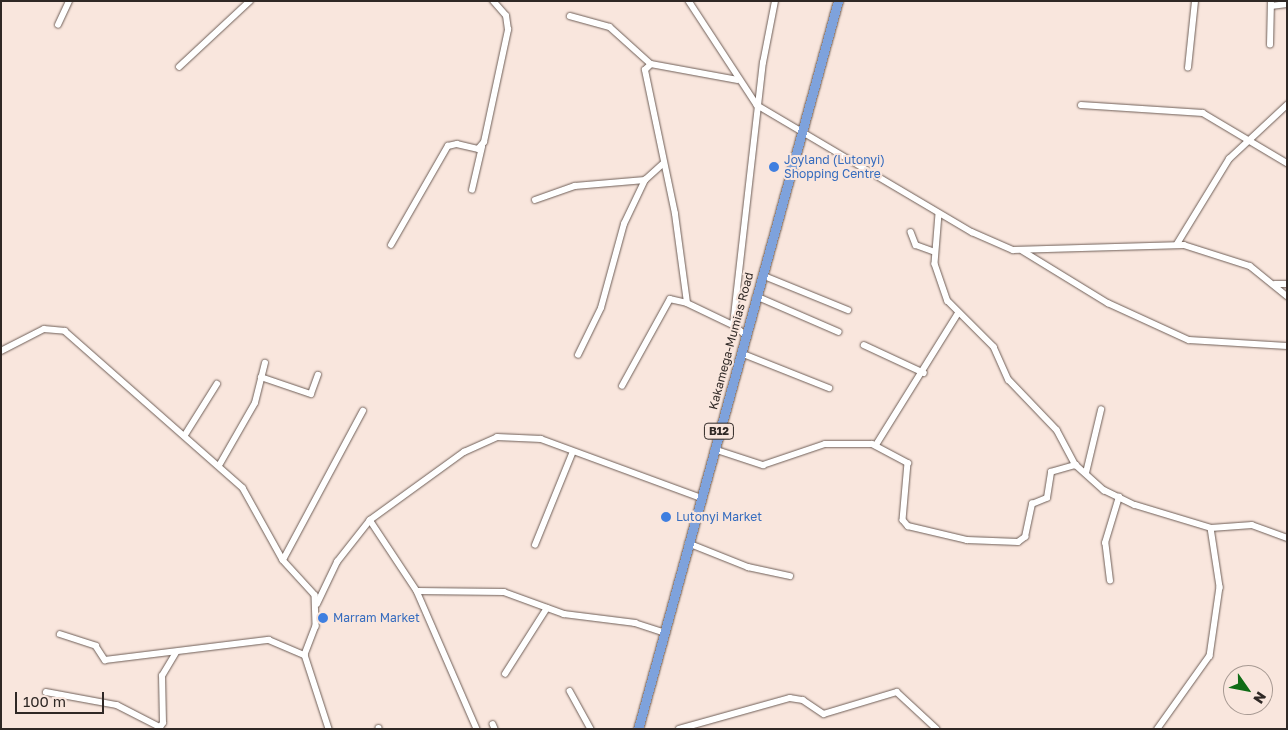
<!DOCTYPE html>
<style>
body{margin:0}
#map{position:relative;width:1288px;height:730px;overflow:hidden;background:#f9e6dd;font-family:"Golos Text",sans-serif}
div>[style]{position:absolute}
.roads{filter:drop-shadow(0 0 1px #6e5e57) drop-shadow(0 0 1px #6e5e57)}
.minor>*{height:5.5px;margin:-2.75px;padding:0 2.75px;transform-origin:2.75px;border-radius:2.75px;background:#fff}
.trunk>*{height:9px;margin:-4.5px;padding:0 4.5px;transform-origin:4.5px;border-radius:4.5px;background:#7ea2dc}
.dots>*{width:14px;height:14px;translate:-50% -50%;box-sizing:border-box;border:2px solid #f9e6dd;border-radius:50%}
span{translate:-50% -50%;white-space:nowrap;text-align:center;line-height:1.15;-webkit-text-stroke:4px #f9e6dd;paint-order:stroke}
.shield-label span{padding:1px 4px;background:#f9e6dd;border:1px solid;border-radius:4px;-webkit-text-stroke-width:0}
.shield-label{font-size:11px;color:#2f2825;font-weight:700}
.shop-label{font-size:12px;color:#366cbe}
.left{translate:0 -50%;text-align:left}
.street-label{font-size:12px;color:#2f2825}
.frame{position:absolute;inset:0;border:2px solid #2f2825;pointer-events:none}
.north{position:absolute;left:1223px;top:665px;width:50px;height:50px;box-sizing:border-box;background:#f9e6dd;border:1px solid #a89a93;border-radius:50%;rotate:123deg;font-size:14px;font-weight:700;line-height:20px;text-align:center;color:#2f2825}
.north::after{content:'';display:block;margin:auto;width:18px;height:22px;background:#106c16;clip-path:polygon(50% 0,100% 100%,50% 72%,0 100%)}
.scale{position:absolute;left:15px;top:692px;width:89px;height:22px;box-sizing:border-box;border:2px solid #2f2825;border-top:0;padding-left:6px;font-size:15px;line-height:18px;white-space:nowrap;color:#2f2825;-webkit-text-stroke:4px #f9e6dd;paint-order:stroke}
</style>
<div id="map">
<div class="roads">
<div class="minor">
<i style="left:689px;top:1px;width:124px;rotate:56.8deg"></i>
<i style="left:757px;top:105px;width:250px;rotate:30.6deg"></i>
<i style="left:972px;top:232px;width:45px;rotate:23.7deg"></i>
<i style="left:1013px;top:250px;width:171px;rotate:-1.7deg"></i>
<i style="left:1184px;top:245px;width:69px;rotate:17.7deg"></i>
<i style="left:1250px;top:266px;width:48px;rotate:39deg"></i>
<i style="left:1271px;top:6px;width:16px;rotate:-7deg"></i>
<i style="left:570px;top:16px;width:41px;rotate:15.4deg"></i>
<i style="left:610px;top:27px;width:55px;rotate:42.1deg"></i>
<i style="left:58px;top:25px;width:26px;rotate:-65deg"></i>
<i style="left:1270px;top:45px;width:44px;rotate:-88.7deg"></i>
<i style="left:179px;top:67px;width:97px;rotate:-42.9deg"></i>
<i style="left:1188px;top:68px;width:67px;rotate:-84deg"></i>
<i style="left:1081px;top:105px;width:122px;rotate:3.8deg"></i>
<i style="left:1203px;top:113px;width:98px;rotate:30.8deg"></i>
<i style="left:472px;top:190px;width:44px;rotate:-76.9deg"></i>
<i style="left:535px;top:200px;width:42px;rotate:-19.3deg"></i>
<i style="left:575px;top:186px;width:70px;rotate:-4.9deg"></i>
<i style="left:939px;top:214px;width:50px;rotate:94.6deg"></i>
<i style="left:935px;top:264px;width:39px;rotate:71deg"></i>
<i style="left:948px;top:301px;width:65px;rotate:45deg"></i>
<i style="left:994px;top:347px;width:36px;rotate:66deg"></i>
<i style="left:1009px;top:380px;width:69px;rotate:46.2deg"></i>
<i style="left:1057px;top:430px;width:40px;rotate:62deg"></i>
<i style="left:1076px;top:465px;width:38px;rotate:42deg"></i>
<i style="left:1104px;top:490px;width:34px;rotate:26deg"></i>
<i style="left:1135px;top:505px;width:79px;rotate:16.8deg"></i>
<i style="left:1211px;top:528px;width:60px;rotate:81.3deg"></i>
<i style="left:1220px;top:587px;width:70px;rotate:98.2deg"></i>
<i style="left:1210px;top:656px;width:90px;rotate:125.5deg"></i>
<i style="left:911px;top:232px;width:14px;rotate:69deg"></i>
<i style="left:916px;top:245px;width:20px;rotate:20deg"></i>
<i style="left:1177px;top:244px;width:100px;rotate:-58.5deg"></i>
<i style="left:1229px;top:159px;width:79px;rotate:-43deg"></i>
<i style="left:391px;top:245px;width:114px;rotate:-60.1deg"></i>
<i style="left:448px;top:146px;width:9px;rotate:-13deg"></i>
<i style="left:457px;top:144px;width:22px;rotate:13deg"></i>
<i style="left:478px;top:149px;width:9px;rotate:-49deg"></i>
<i style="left:484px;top:142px;width:115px;rotate:-77.9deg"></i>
<i style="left:508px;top:30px;width:14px;rotate:-98deg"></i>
<i style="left:506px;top:16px;width:20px;rotate:-131deg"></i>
<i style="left:1023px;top:251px;width:100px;rotate:31.5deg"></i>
<i style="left:1108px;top:303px;width:89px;rotate:24.6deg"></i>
<i style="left:1189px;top:340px;width:98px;rotate:3.5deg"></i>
<i style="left:762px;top:275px;width:93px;rotate:22.1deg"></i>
<i style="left:1275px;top:284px;width:12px"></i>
<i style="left:756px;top:296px;width:90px;rotate:23.4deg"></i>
<i style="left:687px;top:303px;width:51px;rotate:25.6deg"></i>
<i style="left:746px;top:336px;width:17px;rotate:-140deg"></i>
<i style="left:733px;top:325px;width:264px;rotate:-83.5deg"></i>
<i style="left:763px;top:63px;width:63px;rotate:-79deg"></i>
<i style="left:864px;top:345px;width:66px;rotate:25deg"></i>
<i style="left:1px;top:351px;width:48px;rotate:-27.1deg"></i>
<i style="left:44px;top:329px;width:21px;rotate:5deg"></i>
<i style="left:65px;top:331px;width:237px;rotate:41.4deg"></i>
<i style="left:243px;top:488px;width:82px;rotate:60.9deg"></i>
<i style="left:283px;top:560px;width:47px;rotate:47.6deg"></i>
<i style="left:315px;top:595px;width:31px;rotate:88deg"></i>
<i style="left:316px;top:626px;width:31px;rotate:111deg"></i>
<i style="left:305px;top:655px;width:78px;rotate:72deg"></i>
<i style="left:741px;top:353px;width:95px;rotate:21.7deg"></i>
<i style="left:578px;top:355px;width:52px;rotate:-63.9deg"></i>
<i style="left:601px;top:308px;width:87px;rotate:-74.7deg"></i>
<i style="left:624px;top:224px;width:49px;rotate:-64.5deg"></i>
<i style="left:645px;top:180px;width:24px;rotate:-42deg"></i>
<i style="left:261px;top:377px;width:53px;rotate:18.8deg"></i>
<i style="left:311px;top:394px;width:20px;rotate:-70deg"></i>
<i style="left:622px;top:386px;width:99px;rotate:-61.1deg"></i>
<i style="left:670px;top:299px;width:17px;rotate:13deg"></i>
<i style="left:687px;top:303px;width:90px;rotate:-97.7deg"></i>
<i style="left:675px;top:214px;width:147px;rotate:-101.8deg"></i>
<i style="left:645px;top:70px;width:8px;rotate:-45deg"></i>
<i style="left:651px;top:64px;width:88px;rotate:10.4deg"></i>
<i style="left:185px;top:435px;width:60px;rotate:-57.9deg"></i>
<i style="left:876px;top:445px;width:153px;rotate:-58.1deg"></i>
<i style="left:714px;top:449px;width:52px;rotate:18.1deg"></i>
<i style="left:763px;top:465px;width:65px;rotate:-18.7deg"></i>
<i style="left:825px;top:444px;width:47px"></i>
<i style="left:872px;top:444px;width:41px;rotate:27.8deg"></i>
<i style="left:908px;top:463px;width:57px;rotate:95deg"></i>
<i style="left:903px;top:520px;width:8px;rotate:50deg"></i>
<i style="left:908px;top:526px;width:61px;rotate:13.3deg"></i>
<i style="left:967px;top:540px;width:51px;rotate:2.2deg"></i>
<i style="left:1018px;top:542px;width:9px;rotate:-36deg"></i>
<i style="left:1025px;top:537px;width:34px;rotate:-78deg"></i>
<i style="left:1032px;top:504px;width:16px;rotate:-22deg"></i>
<i style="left:1047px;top:498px;width:26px;rotate:-81deg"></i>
<i style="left:1051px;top:472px;width:26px;rotate:-16deg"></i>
<i style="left:220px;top:464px;width:70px;rotate:-60.2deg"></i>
<i style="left:255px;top:403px;width:41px;rotate:-76deg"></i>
<i style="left:1086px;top:473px;width:65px;rotate:-76.6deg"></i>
<i style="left:370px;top:520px;width:85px;rotate:56.5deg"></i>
<i style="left:417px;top:591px;width:150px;rotate:66.5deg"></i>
<i style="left:1211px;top:528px;width:41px;rotate:-4.2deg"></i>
<i style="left:1252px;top:525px;width:37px;rotate:20deg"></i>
<i style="left:688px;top:543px;width:65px;rotate:21.8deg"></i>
<i style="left:748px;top:567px;width:43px;rotate:12.1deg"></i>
<i style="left:535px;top:545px;width:98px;rotate:-67.9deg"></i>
<i style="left:283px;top:560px;width:169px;rotate:-61.8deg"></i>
<i style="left:1110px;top:581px;width:38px;rotate:-97deg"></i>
<i style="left:1105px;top:543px;width:48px;rotate:-73.1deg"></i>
<i style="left:417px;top:591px;width:87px;rotate:0.7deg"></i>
<i style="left:504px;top:592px;width:64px;rotate:20.1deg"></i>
<i style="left:564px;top:614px;width:72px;rotate:7.2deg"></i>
<i style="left:635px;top:623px;width:29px;rotate:18deg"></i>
<i style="left:317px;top:604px;width:47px;rotate:-64.5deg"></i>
<i style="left:337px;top:562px;width:53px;rotate:-51.8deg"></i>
<i style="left:370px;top:520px;width:116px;rotate:-35.9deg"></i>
<i style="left:464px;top:452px;width:36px;rotate:-24deg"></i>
<i style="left:497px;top:437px;width:44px;rotate:2.6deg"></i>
<i style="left:541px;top:439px;width:171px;rotate:20.2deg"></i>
<i style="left:60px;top:634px;width:38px;rotate:18deg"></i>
<i style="left:96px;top:646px;width:17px;rotate:57deg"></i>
<i style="left:105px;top:660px;width:165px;rotate:-7deg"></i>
<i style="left:269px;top:640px;width:39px;rotate:23deg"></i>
<i style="left:505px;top:674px;width:78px;rotate:-57.5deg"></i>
<i style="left:570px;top:691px;width:43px;rotate:61.1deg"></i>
<i style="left:46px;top:692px;width:72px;rotate:10.4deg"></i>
<i style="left:117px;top:705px;width:48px;rotate:27.1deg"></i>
<i style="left:493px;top:724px;width:5px;rotate:68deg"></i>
<i style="left:379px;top:728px;width:1px;rotate:90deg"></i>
<i style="left:159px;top:729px;width:7px;rotate:-56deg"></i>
<i style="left:163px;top:723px;width:47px;rotate:-91.2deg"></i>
<i style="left:162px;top:676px;width:27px;rotate:-59deg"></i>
<i style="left:679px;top:729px;width:115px;rotate:-15.6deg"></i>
<i style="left:790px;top:698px;width:13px;rotate:9deg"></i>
<i style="left:803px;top:700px;width:25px;rotate:34deg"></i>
<i style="left:824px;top:714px;width:76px;rotate:-16.8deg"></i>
<i style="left:897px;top:692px;width:54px;rotate:42.8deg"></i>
</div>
<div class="trunk">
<i style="left:638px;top:729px;width:755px;rotate:-74.64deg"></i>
</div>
</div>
<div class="dots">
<i style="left:774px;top:167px;background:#3f7fe0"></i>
<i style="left:666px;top:517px;background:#3f7fe0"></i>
<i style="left:323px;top:618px;background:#3f7fe0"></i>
</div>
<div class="shield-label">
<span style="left:719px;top:431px">B12</span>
</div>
<div class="shop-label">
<span class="left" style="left:784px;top:167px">Joyland (Lutonyi)<br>Shopping Centre</span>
<span class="left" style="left:676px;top:517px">Lutonyi Market</span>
<span class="left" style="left:333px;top:618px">Marram Market</span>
</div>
<div class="street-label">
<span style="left:731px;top:341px;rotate:-75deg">Kakamega-Mumias Road</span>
</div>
<div class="frame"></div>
<div class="north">N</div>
<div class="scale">100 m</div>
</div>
